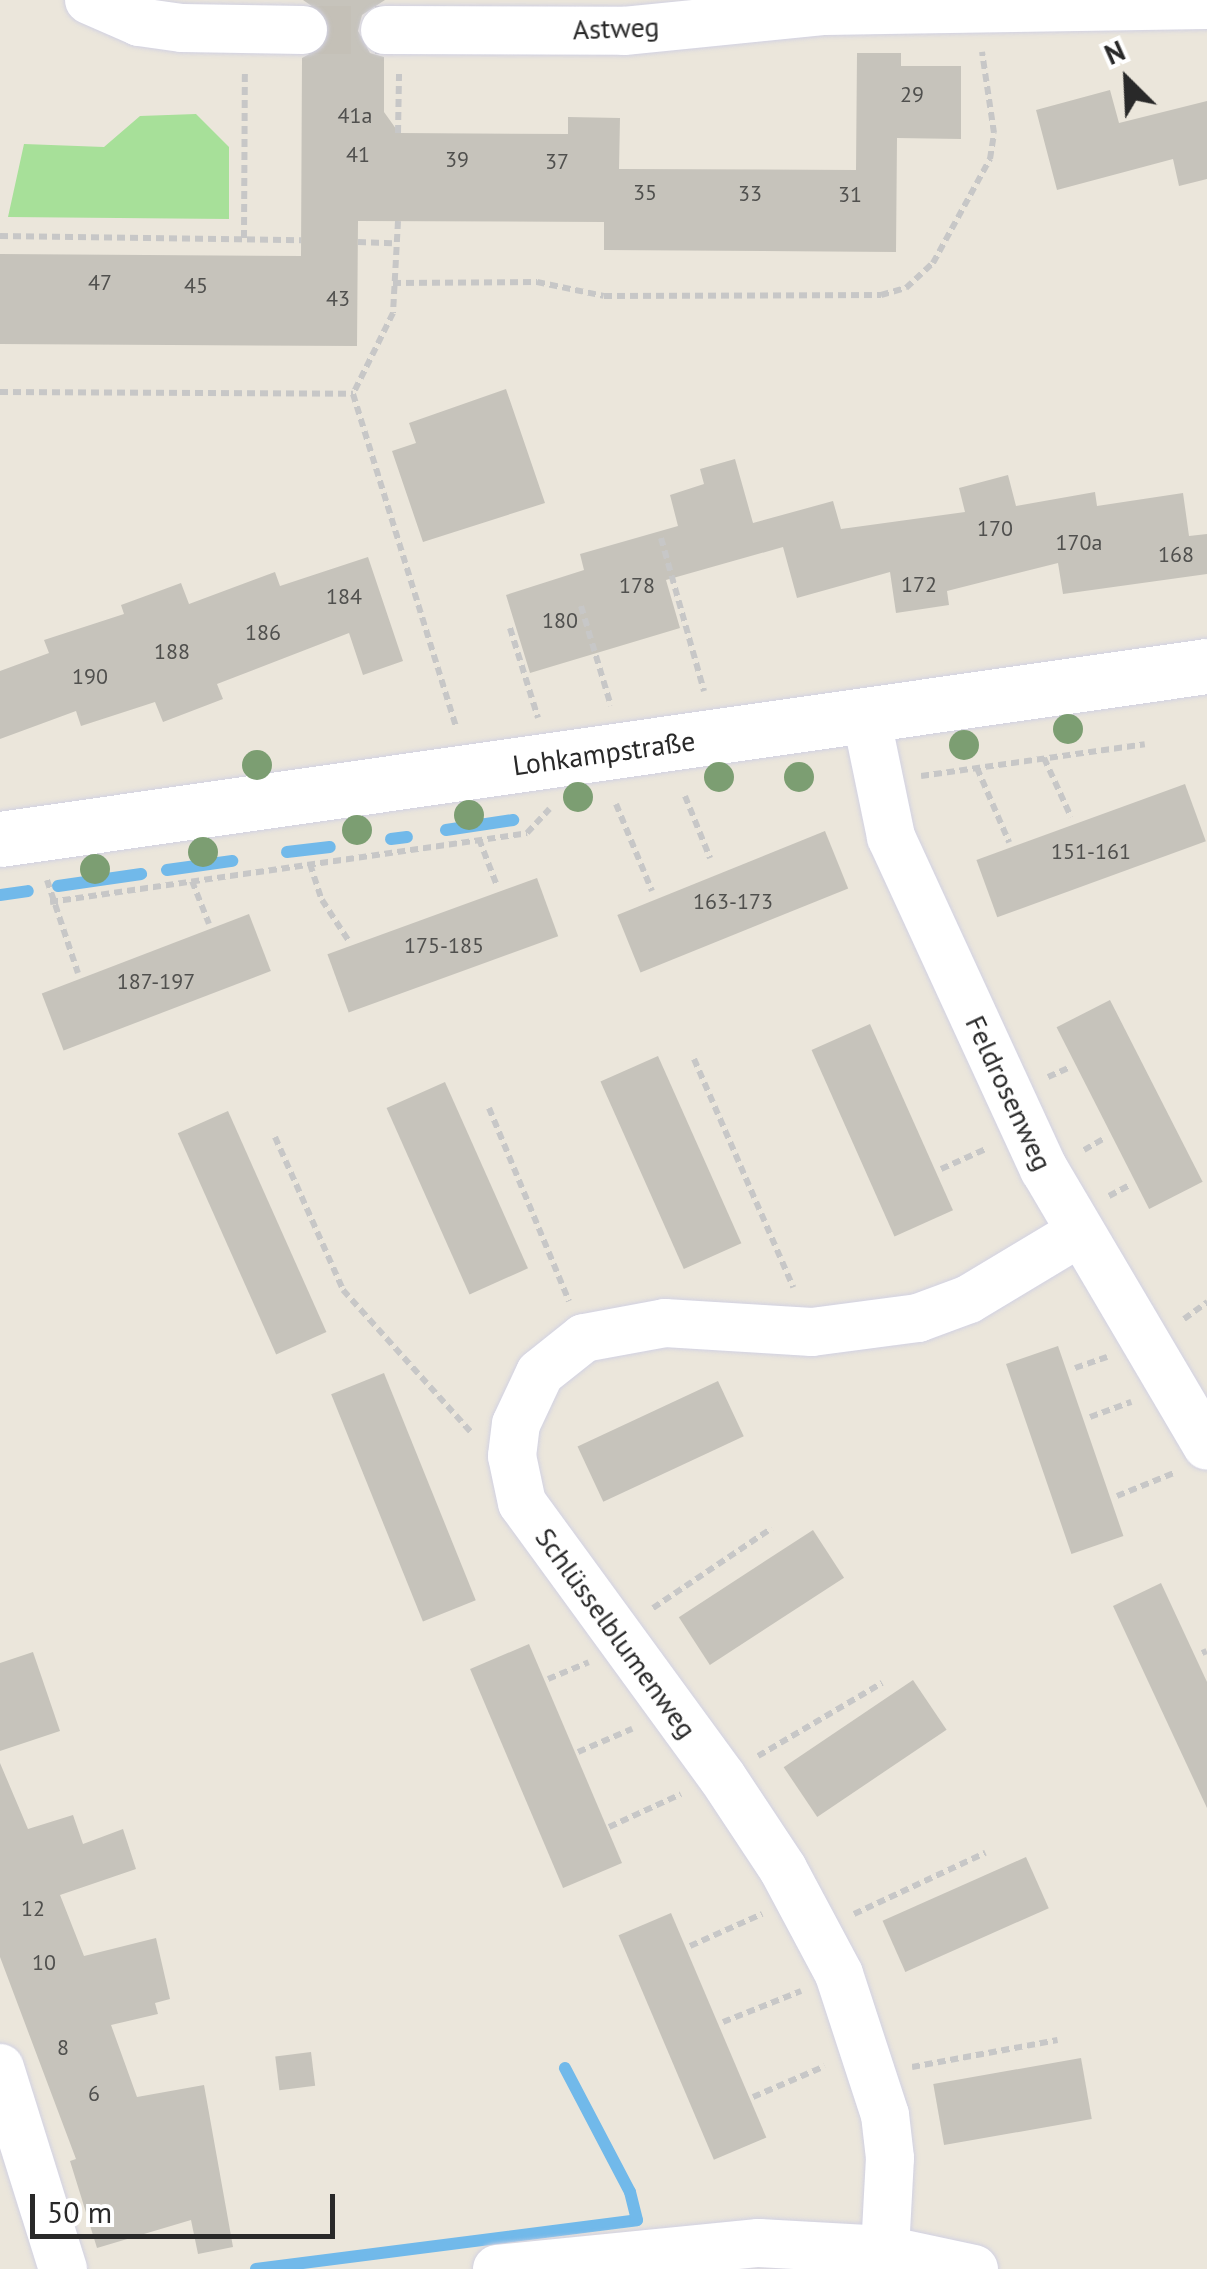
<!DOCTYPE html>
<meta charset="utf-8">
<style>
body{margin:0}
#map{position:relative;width:1207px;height:2269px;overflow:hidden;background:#ebe6db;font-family:"PT Sans",sans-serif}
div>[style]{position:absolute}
.green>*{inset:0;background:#a7e099}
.stream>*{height:12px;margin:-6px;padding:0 6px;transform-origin:6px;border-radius:6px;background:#71b9ea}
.building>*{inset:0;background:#c6c3bb;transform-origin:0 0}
.minor-tunnel>*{height:48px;margin-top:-24px;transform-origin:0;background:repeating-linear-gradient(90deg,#c4c0b7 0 48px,transparent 0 72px)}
.path>*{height:6px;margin-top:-3px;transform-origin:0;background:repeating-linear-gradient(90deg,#c7c7c7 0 8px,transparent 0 13px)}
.roads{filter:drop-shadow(0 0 2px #d1d1e2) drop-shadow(0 0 2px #d1d1e2)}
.minor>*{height:48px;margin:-24px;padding:0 24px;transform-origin:24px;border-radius:24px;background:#fff}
.tertiary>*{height:55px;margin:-27.5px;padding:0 27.5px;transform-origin:27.5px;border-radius:27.5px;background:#fff}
.trees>*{width:30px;height:30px;margin:-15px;border-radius:50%;background:#7c9e72}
span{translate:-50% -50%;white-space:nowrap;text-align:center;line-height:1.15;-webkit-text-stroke:8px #fff;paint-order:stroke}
.number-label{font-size:22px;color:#50504e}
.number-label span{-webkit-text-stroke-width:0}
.street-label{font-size:28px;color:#292929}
.north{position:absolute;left:1077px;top:30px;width:100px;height:100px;-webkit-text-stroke:8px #fff;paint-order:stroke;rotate:336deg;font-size:28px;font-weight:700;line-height:40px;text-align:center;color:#292929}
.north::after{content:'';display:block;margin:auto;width:35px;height:45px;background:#292929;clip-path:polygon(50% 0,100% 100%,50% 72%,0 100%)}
.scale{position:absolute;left:30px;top:2194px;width:305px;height:45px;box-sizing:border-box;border:5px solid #292929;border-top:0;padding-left:12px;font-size:30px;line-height:35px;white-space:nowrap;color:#292929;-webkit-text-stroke:8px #fff;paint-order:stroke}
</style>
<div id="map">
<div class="green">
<i style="clip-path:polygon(196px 114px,229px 147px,229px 219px,8px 217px,24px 144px,104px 147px,140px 116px)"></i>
</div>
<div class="stream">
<i style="left:446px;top:830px;width:68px;rotate:-8.5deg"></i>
<i style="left:391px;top:839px;width:16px;rotate:-7deg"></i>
<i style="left:287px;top:852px;width:43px;rotate:-6.6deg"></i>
<i style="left:167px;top:870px;width:66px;rotate:-7.9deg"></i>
<i style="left:58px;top:886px;width:84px;rotate:-8.2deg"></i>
<i style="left:0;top:895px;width:28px;rotate:-8deg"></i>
<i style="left:256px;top:2269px;width:384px;rotate:-7.3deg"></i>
<i style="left:637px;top:2220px;width:29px;rotate:-104deg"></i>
<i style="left:630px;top:2192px;width:140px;rotate:-117.7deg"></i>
</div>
<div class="building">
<i style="clip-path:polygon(303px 0,385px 0,362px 15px,358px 31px,370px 53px,384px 57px,384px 112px,399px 133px,568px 134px,568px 117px,620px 118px,619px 169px,856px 170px,857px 53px,901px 53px,901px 66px,961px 66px,961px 139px,897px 138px,896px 252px,604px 250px,604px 222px,358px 221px,357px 346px,0 344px,0 254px,301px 256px,302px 58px,326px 45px,330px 29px,326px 16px)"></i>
<i style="clip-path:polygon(1110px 90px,1119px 123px,1207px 101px,1207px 179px,1179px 186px,1173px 159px,1057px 190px,1036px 110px)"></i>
<i style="clip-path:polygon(506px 389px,545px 503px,423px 542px,392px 451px,416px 443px,409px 423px)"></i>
<i style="clip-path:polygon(735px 459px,753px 523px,833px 501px,841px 529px,965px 512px,959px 488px,1008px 475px,1016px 506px,1095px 492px,1097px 506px,1183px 493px,1189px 536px,1207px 534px,1207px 574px,1063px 594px,1058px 563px,947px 591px,949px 605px,896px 613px,890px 572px,797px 598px,783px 547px,666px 580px,680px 628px,530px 673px,506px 595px,584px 570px,580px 554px,678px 526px,670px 495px,704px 484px,700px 469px)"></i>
<i style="clip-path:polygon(368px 557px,403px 661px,363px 675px,349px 633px,217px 684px,223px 699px,163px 722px,155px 702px,81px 726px,76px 711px,0 739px,0 671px,49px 653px,44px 640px,124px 614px,121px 605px,181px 583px,189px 604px,275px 572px,280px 586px)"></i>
<i style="left:1185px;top:784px;width:61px;height:222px;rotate:70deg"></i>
<i style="left:825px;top:831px;width:62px;height:224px;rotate:68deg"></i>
<i style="left:537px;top:878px;width:62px;height:223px;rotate:70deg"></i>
<i style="left:249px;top:914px;width:61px;height:222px;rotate:69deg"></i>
<i style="left:1110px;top:1000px;width:204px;height:60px;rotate:63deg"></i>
<i style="left:870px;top:1024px;width:204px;height:64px;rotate:66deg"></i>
<i style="left:658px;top:1056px;width:205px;height:63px;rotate:66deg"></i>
<i style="left:445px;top:1082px;width:204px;height:64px;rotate:66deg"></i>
<i style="left:228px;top:1111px;width:242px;height:55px;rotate:66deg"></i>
<i style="left:1058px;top:1346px;width:201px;height:55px;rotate:71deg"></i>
<i style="left:384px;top:1373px;width:245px;height:57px;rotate:68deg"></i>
<i style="left:718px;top:1381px;width:61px;height:155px;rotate:65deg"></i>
<i style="left:813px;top:1530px;width:57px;height:160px;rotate:57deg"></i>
<i style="clip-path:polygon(1161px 1583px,1207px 1682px,1207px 1808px,1113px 1606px)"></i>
<i style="left:529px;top:1644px;width:238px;height:64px;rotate:67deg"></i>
<i style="clip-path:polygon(33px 1652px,60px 1731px,0 1751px,0 1663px)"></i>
<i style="left:913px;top:1680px;width:60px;height:156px;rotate:56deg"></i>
<i style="clip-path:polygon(0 1763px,28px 1829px,73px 1815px,83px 1844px,123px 1829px,136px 1869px,60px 1895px,84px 1956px,156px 1938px,170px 1999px,155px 2003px,158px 2014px,111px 2025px,137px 2097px,204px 2085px,233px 2247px,198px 2254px,191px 2220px,97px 2248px,70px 2161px,76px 2159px,0 1957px)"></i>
<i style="left:1026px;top:1857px;width:56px;height:157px;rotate:66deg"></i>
<i style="left:671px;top:1913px;width:244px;height:57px;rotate:67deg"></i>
<i style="left:311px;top:2052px;width:34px;height:36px;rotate:83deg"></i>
<i style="left:1081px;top:2058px;width:62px;height:150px;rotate:80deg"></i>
</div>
<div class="minor-tunnel">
<i style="left:303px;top:30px;width:82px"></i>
</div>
<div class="path">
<i style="left:398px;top:133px;width:59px;rotate:-89deg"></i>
<i style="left:398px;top:221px;width:92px;rotate:93.1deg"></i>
<i style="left:393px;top:313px;width:90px;rotate:116.3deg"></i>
<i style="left:353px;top:394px;width:349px;rotate:72.8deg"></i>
<i style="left:0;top:236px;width:301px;rotate:0.8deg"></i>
<i style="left:244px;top:238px;width:165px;rotate:-89.7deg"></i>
<i style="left:358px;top:242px;width:34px;rotate:2deg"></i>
<i style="left:393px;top:283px;width:144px;rotate:-0.4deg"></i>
<i style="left:537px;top:282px;width:68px;rotate:11.8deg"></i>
<i style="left:604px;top:296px;width:277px;rotate:-0.2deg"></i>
<i style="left:881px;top:295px;width:26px;rotate:-16deg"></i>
<i style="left:906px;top:288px;width:37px;rotate:-43deg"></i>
<i style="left:933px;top:263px;width:119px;rotate:-61.3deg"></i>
<i style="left:990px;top:159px;width:26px;rotate:-81deg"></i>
<i style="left:994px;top:133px;width:82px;rotate:-98.4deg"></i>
<i style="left:0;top:392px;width:353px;rotate:0.3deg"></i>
<i style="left:661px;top:538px;width:159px;rotate:74.3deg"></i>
<i style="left:581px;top:606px;width:104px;rotate:73.3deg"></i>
<i style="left:510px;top:628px;width:94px;rotate:72.7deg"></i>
<i style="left:1044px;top:758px;width:65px;rotate:65.4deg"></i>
<i style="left:977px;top:768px;width:81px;rotate:66.6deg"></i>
<i style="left:921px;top:776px;width:226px;rotate:-8.1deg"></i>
<i style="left:685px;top:796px;width:67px;rotate:68deg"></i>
<i style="left:616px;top:804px;width:94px;rotate:67.5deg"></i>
<i style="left:479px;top:839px;width:50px;rotate:69deg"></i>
<i style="left:310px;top:864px;width:38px;rotate:72deg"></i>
<i style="left:322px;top:900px;width:51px;rotate:56.9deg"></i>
<i style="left:47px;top:880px;width:98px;rotate:71.6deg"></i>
<i style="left:192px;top:881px;width:46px;rotate:68.4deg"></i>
<i style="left:50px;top:902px;width:482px;rotate:-8.2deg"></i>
<i style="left:527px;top:833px;width:33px;rotate:-47deg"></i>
<i style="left:694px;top:1059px;width:249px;rotate:66.5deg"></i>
<i style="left:1048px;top:1077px;width:24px;rotate:-24deg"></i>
<i style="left:489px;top:1108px;width:209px;rotate:67.5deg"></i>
<i style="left:275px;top:1137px;width:167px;rotate:66deg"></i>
<i style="left:343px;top:1290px;width:191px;rotate:48deg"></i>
<i style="left:1084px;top:1150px;width:24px;rotate:-30deg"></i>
<i style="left:941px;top:1169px;width:49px;rotate:-24deg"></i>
<i style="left:1109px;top:1196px;width:24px;rotate:-28deg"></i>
<i style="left:1184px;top:1319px;width:29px;rotate:-36deg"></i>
<i style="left:1075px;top:1368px;width:34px;rotate:-19deg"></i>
<i style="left:1090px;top:1417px;width:44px;rotate:-20.1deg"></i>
<i style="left:1117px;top:1496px;width:64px;rotate:-22.1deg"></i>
<i style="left:653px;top:1608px;width:143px;rotate:-33.9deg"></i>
<i style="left:1202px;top:1653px;width:5px;rotate:-22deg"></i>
<i style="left:548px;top:1679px;width:44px;rotate:-22.5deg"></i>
<i style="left:578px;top:1752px;width:59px;rotate:-23.1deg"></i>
<i style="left:758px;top:1756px;width:144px;rotate:-30.5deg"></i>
<i style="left:609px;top:1827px;width:79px;rotate:-24.6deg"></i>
<i style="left:854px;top:1914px;width:145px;rotate:-25deg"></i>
<i style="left:690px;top:1946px;width:79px;rotate:-24deg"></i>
<i style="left:723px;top:2022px;width:84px;rotate:-21.7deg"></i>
<i style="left:912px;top:2067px;width:148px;rotate:-10.5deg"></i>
<i style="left:753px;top:2097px;width:78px;rotate:-23.3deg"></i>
</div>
<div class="roads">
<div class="minor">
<i style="left:89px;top:0;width:55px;rotate:23.7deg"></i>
<i style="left:139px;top:22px;width:43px;rotate:7.9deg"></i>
<i style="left:182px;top:28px;width:121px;rotate:0.9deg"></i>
<i style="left:385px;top:30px;width:239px;rotate:0.2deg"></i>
<i style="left:624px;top:31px;width:202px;rotate:-5.7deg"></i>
<i style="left:825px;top:11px;width:382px;rotate:-0.9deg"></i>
<i style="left:866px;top:716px;width:124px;rotate:78.3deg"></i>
<i style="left:891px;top:837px;width:366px;rotate:65.3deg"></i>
<i style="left:1044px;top:1169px;width:321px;rotate:59.5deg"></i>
<i style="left:0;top:2068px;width:211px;rotate:72.6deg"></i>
<i style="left:885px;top:2250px;width:92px;rotate:-86.9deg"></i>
<i style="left:890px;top:2158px;width:43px;rotate:-96.6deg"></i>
<i style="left:885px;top:2115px;width:148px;rotate:-108.1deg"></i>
<i style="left:839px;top:1974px;width:119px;rotate:-118.1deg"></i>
<i style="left:783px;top:1869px;width:110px;rotate:-123.5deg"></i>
<i style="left:722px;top:1777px;width:339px;rotate:-126.1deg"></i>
<i style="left:522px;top:1503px;width:48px;rotate:-102deg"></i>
<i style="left:512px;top:1456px;width:32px;rotate:-83deg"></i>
<i style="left:516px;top:1424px;width:56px;rotate:-64.8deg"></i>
<i style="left:540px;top:1373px;width:56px;rotate:-38.5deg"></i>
<i style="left:584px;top:1338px;width:82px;rotate:-10.5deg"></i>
<i style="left:665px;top:1323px;width:147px;rotate:3.5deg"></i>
<i style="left:812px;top:1332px;width:107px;rotate:-7.5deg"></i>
<i style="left:918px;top:1318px;width:54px;rotate:-20.4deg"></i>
<i style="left:969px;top:1299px;width:126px;rotate:-31deg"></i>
<i style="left:497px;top:2269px;width:263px;rotate:-5.7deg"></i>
<i style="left:759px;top:2243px;width:126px;rotate:3.2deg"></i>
<i style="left:885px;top:2250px;width:91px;rotate:12.1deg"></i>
</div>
<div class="tertiary">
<i style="left:0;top:839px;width:1219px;rotate:-8.16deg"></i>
</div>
</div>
<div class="trees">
<i style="left:1068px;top:729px"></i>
<i style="left:964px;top:745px"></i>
<i style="left:257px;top:765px"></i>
<i style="left:719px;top:777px"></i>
<i style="left:799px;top:777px"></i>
<i style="left:578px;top:797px"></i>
<i style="left:469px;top:815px"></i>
<i style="left:357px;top:830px"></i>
<i style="left:203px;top:852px"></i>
<i style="left:95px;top:869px"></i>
</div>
<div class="number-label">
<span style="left:912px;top:95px">29</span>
<span style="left:355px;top:116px">41a</span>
<span style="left:358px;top:155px">41</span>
<span style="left:457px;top:160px">39</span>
<span style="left:557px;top:162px">37</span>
<span style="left:645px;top:193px">35</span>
<span style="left:750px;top:194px">33</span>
<span style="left:850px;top:195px">31</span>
<span style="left:100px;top:283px">47</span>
<span style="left:196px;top:286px">45</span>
<span style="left:338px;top:299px">43</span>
<span style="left:995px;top:529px">170</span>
<span style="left:1079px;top:543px">170a</span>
<span style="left:1176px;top:555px">168</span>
<span style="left:919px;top:585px">172</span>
<span style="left:637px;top:586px">178</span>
<span style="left:344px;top:597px">184</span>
<span style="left:560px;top:621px">180</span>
<span style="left:263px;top:633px">186</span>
<span style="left:172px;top:652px">188</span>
<span style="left:90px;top:677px">190</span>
<span style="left:1091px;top:852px">151-161</span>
<span style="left:733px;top:902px">163-173</span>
<span style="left:444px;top:946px">175-185</span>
<span style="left:156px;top:982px">187-197</span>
<span style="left:33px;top:1909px">12</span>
<span style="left:44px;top:1963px">10</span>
<span style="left:63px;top:2048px">8</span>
<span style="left:94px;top:2094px">6</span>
</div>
<div class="street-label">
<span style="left:616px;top:28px;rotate:-2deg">Astweg</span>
<span style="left:604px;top:753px;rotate:-8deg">Lohkampstraße</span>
<span style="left:1009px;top:1093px;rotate:65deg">Feldrosenweg</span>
<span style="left:616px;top:1633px;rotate:54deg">Schlüsselblumenweg</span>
</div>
<div class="north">N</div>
<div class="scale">50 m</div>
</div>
